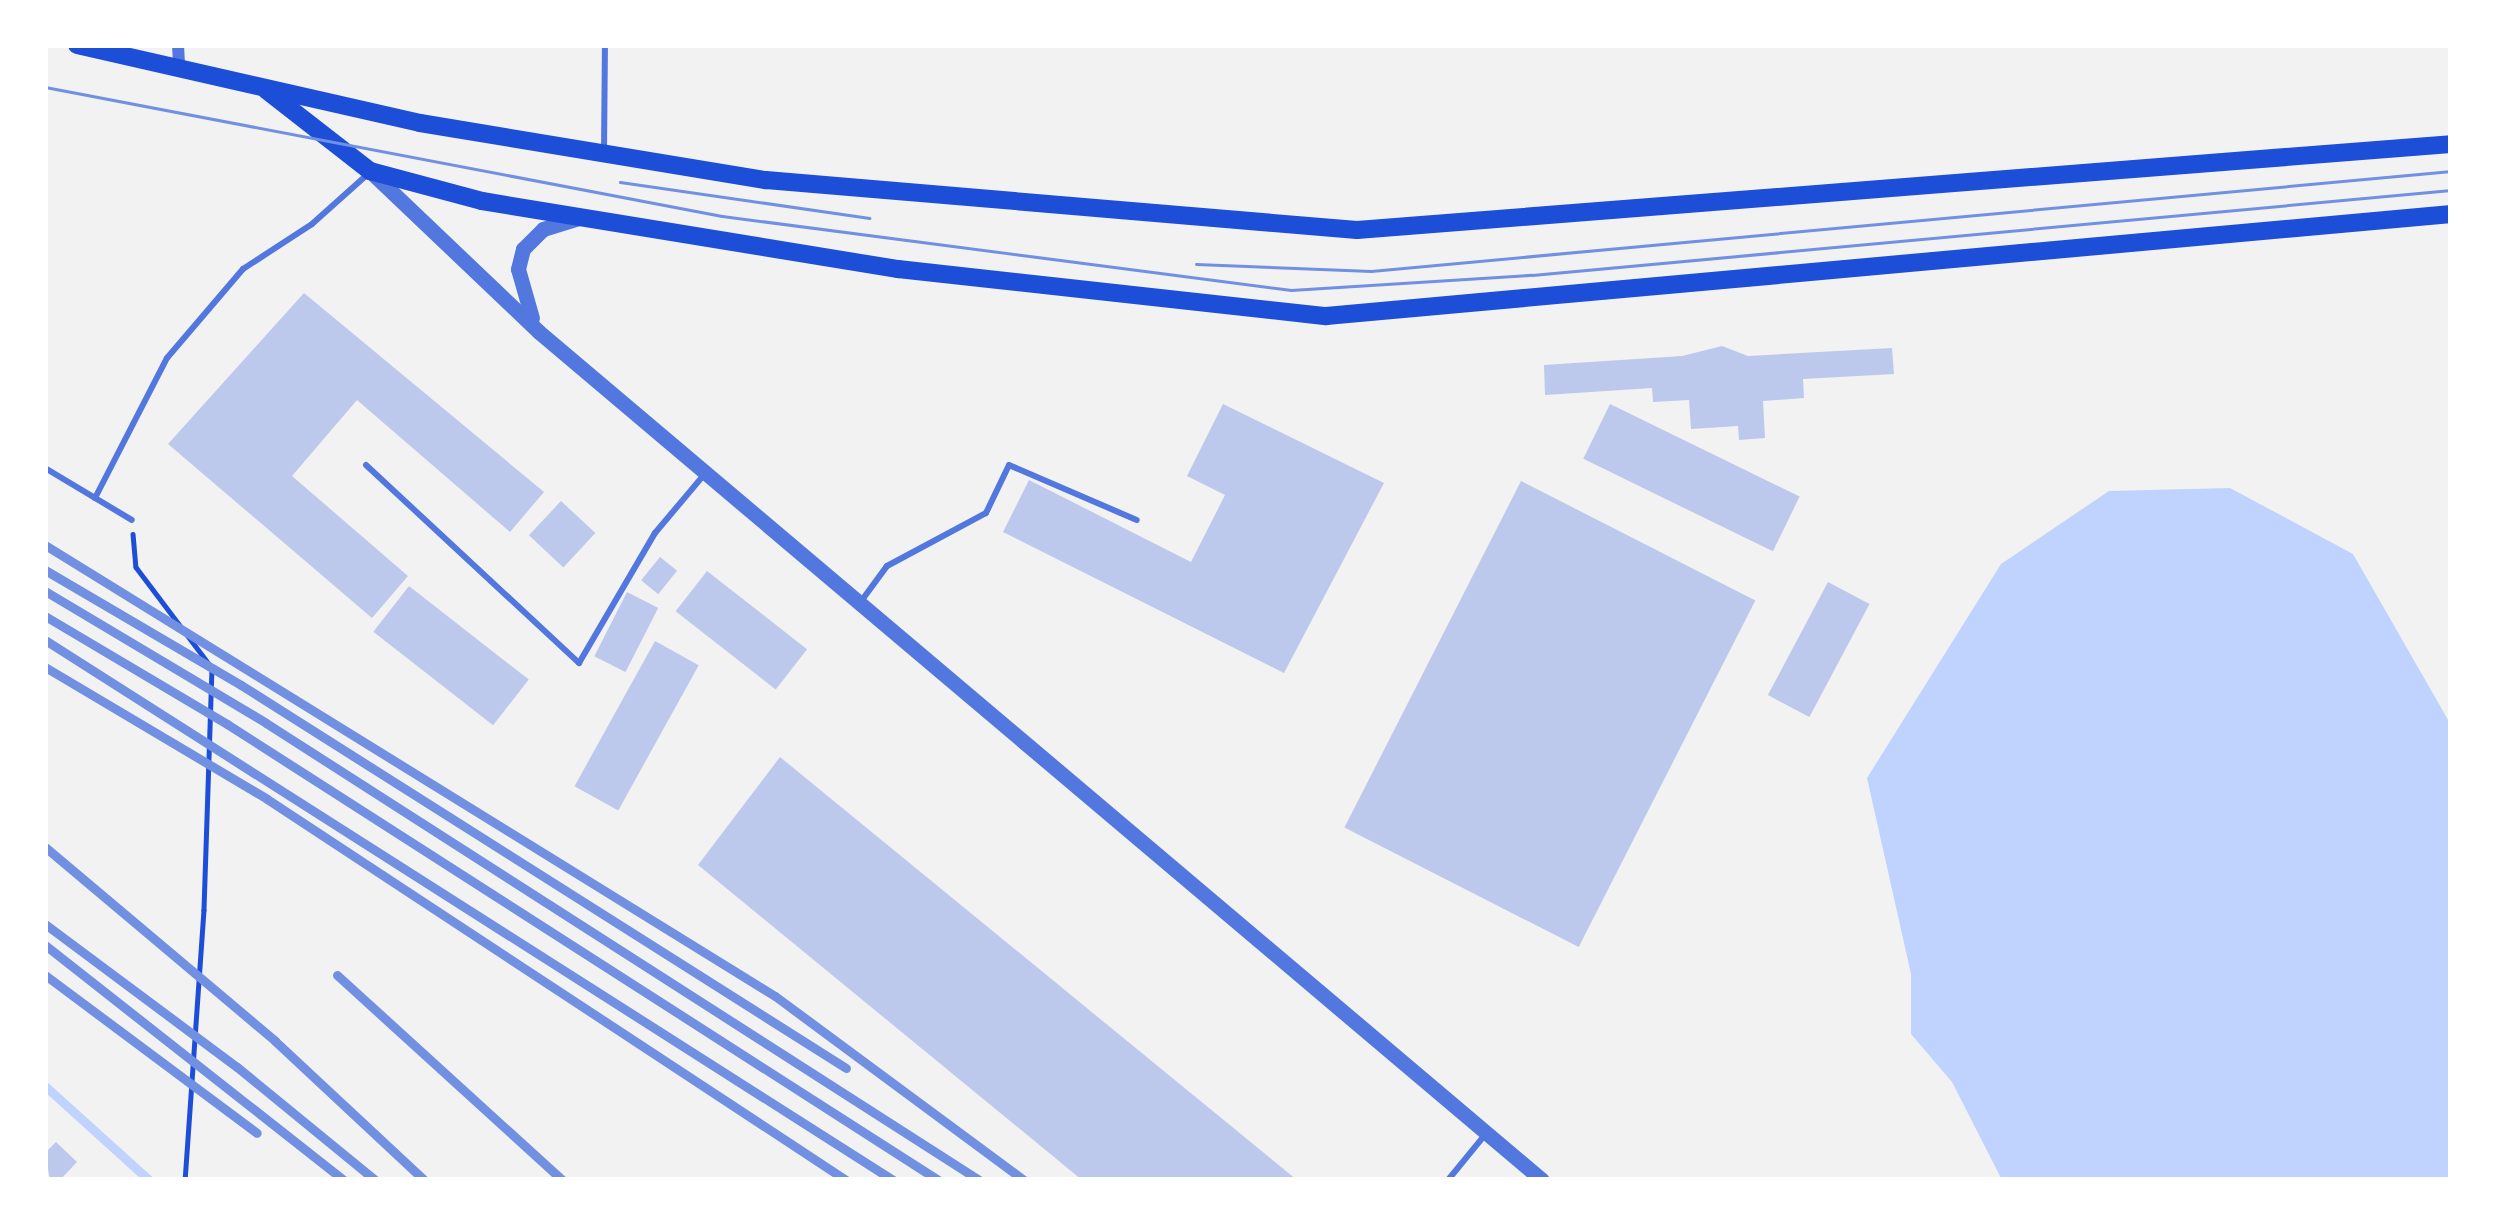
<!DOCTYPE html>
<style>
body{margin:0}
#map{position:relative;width:2496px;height:1225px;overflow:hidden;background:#f2f2f2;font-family:"Work Sans",sans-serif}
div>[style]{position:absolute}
.water>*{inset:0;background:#bfd3fe}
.stream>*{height:9px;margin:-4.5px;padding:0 4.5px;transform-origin:4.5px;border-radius:4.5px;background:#bfd3fe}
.building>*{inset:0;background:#bdc9ec;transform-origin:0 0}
.path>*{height:4.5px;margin:-2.25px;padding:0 2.25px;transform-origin:2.25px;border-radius:2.25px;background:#1d4ed8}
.service>*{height:6px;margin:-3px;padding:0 3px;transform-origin:3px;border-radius:3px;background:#5277de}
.minor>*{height:12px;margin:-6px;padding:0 6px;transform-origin:6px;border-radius:6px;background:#5277de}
.tertiary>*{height:15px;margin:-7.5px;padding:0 7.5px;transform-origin:7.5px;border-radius:7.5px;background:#5277de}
.primary>*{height:18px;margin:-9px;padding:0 9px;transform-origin:9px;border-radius:9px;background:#1d4ed8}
.tram>*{height:3px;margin:-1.5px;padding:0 1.5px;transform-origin:1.5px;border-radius:1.5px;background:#7290e2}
.rail>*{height:9px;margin:-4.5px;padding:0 4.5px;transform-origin:4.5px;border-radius:4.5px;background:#7290e2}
span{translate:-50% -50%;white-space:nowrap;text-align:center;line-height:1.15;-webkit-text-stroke:9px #fff;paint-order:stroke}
.frame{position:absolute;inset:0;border:48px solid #fff;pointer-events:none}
</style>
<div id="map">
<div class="water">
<i style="clip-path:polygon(2230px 488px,2353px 554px,2451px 725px,2451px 1180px,2002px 1180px,1952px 1082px,1911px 1034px,1911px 974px,1867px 778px,2001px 564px,2109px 491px)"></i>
</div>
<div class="stream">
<i style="left:45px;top:1086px;width:140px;rotate:42.1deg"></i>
</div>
<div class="building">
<i style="clip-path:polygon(304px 293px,544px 492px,510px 532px,357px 400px,292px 476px,408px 576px,372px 618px,168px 444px)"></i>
<i style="clip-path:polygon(1722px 346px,1748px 356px,1892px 348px,1894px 374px,1803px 379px,1804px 398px,1763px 401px,1765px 438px,1739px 440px,1738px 426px,1691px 429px,1689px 400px,1653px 402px,1652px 388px,1545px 395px,1544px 365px,1682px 356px)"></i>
<i style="clip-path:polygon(1223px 404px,1384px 483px,1284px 673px,1003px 532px,1029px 480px,1191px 562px,1225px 495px,1187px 476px)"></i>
<i style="left:1610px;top:404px;width:211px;height:61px;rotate:26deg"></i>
<i style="left:1521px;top:481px;width:263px;height:389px;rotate:27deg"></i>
<i style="left:561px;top:501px;width:47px;height:47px;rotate:43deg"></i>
<i style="left:660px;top:557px;width:22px;height:30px;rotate:39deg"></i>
<i style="left:707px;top:571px;width:127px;height:51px;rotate:38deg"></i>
<i style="left:1828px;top:582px;width:47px;height:128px;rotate:28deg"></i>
<i style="left:409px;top:586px;width:152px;height:58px;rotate:38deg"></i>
<i style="left:627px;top:592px;width:35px;height:72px;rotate:27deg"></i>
<i style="left:655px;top:641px;width:50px;height:166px;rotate:29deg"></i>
<i style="clip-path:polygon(780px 757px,1297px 1180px,1082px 1180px,698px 865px)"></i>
<i style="clip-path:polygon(56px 1142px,77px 1162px,60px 1180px,50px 1180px,45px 1153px)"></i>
</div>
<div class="path">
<i style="left:133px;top:534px;width:33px;rotate:85deg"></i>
<i style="left:136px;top:567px;width:126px;rotate:53deg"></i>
<i style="left:212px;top:668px;width:242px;rotate:91.9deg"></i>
<i style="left:204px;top:910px;width:271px;rotate:94deg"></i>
</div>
<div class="service">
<i style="left:604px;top:152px;width:107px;rotate:-89.5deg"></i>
<i style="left:366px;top:465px;width:291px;rotate:42.9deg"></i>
<i style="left:579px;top:663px;width:151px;rotate:-59.7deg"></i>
<i style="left:655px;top:533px;width:75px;rotate:-49.9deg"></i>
<i style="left:45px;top:468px;width:101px;rotate:30.9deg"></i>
<i style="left:95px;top:498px;width:157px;rotate:-62.8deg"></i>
<i style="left:167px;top:358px;width:117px;rotate:-49.5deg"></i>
<i style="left:243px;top:269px;width:82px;rotate:-33.1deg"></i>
<i style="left:312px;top:224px;width:75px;rotate:-41.8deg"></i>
<i style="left:862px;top:600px;width:42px;rotate:-53.7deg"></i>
<i style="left:887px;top:566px;width:112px;rotate:-28.2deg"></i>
<i style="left:986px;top:513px;width:53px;rotate:-64.4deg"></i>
<i style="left:1009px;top:465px;width:139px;rotate:23.3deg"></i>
<i style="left:1448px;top:1180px;width:57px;rotate:-50.7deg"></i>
</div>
<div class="minor">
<i style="left:178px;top:45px;width:21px;rotate:87deg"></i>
</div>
<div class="tertiary">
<i style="left:371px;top:172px;width:232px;rotate:43.6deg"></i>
<i style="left:539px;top:332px;width:1313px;rotate:40.21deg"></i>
<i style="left:532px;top:318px;width:51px;rotate:-105.9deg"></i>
<i style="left:518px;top:269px;width:21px;rotate:-76deg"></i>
<i style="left:523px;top:249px;width:28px;rotate:-45deg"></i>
<i style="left:543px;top:229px;width:38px;rotate:-17deg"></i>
</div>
<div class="primary">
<i style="left:77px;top:45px;width:352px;rotate:12.8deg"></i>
<i style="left:420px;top:123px;width:351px;rotate:9.4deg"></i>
<i style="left:766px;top:180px;width:593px;rotate:4.84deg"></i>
<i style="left:1357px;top:230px;width:1097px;rotate:-4.49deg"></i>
<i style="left:266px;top:90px;width:132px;rotate:37.9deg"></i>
<i style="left:370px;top:171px;width:116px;rotate:15deg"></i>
<i style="left:482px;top:201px;width:422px;rotate:9.3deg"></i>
<i style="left:898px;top:269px;width:431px;rotate:6.3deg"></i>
<i style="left:1326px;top:316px;width:1130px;rotate:-5.18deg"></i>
</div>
<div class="tram">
<i style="left:45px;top:87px;width:689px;rotate:10.79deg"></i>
<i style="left:722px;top:216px;width:574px;rotate:7.41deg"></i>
<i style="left:1291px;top:290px;width:241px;rotate:-3.6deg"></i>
<i style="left:1532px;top:275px;width:923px;rotate:-5.28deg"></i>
<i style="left:620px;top:182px;width:252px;rotate:8.2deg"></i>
<i style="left:1196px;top:264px;width:175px;rotate:2.3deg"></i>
<i style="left:1371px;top:271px;width:1085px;rotate:-5.29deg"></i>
</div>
<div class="rail">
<i style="left:45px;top:545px;width:858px;rotate:31.71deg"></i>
<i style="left:775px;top:996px;width:310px;rotate:36.5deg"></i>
<i style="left:45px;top:570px;width:227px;rotate:30.4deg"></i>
<i style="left:241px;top:685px;width:716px;rotate:32.34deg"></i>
<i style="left:45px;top:591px;width:257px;rotate:30.8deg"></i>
<i style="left:266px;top:723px;width:847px;rotate:32.66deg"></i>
<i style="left:45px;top:616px;width:212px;rotate:30.7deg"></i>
<i style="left:227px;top:724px;width:845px;rotate:32.67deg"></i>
<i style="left:45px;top:640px;width:1005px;rotate:32.49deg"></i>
<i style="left:45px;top:667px;width:258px;rotate:30.7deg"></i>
<i style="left:267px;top:799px;width:693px;rotate:33.35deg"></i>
<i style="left:45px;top:847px;width:301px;rotate:40.1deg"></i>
<i style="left:275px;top:1041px;width:204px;rotate:43deg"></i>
<i style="left:45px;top:924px;width:239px;rotate:36.7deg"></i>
<i style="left:237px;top:1067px;width:178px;rotate:39.3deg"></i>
<i style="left:45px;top:945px;width:380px;rotate:38.2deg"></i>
<i style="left:45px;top:975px;width:264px;rotate:36.7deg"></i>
<i style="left:337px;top:975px;width:304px;rotate:42.3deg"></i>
</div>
<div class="frame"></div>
</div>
